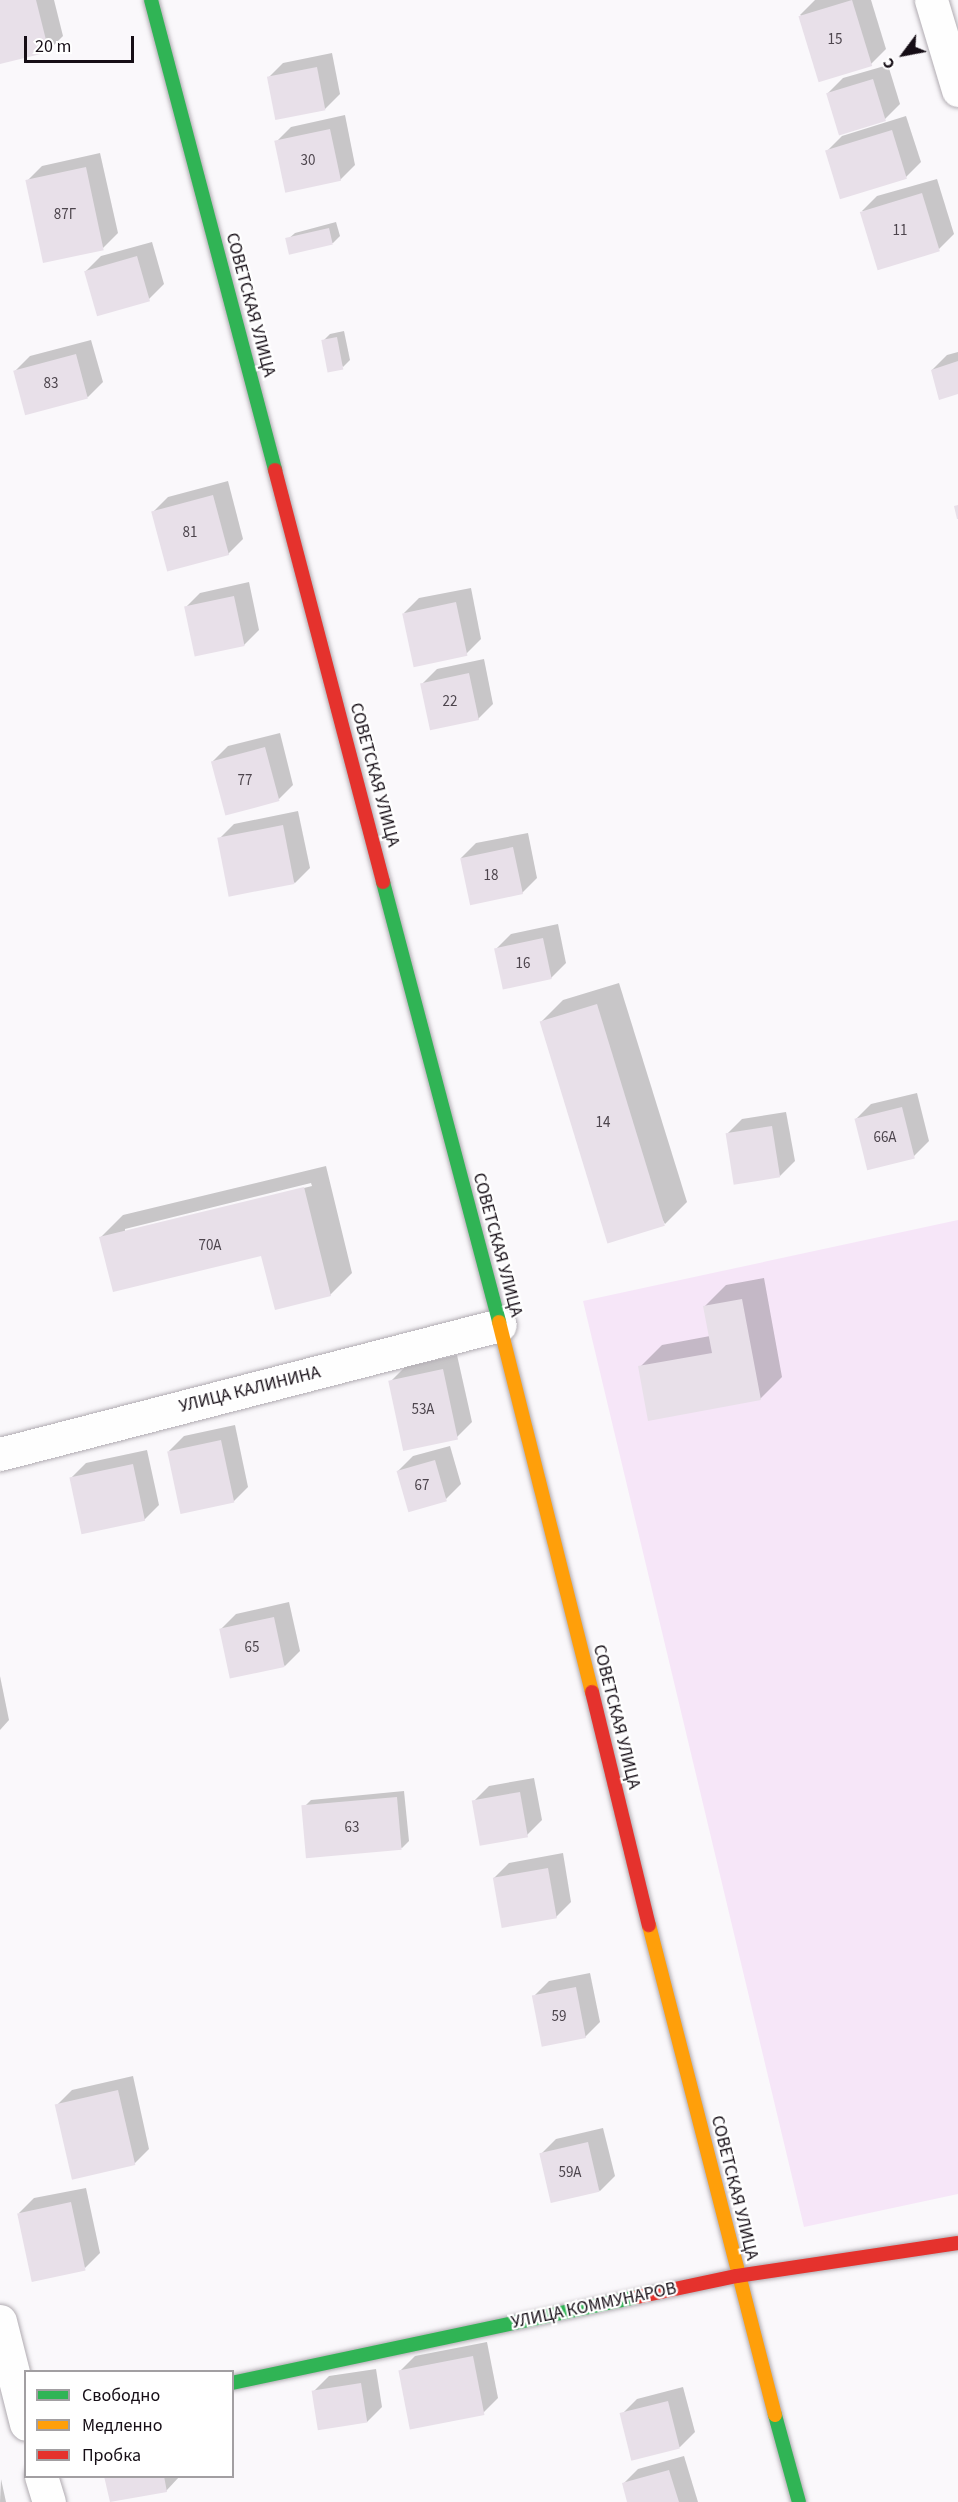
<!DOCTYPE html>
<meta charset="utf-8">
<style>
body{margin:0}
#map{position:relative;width:958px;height:2502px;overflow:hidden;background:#faf8fb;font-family:"Source Sans 3",sans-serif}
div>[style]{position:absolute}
.green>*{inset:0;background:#f6e6f8}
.shadow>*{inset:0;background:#0003}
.building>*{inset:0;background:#e8e0e9;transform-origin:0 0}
.roads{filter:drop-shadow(0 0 2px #b0abb1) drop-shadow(0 0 2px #b0abb1)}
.street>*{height:33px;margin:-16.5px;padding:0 16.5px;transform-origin:16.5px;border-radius:16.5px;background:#fefefe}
.fast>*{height:14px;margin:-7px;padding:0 7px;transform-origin:7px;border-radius:7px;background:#30b455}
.slow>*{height:14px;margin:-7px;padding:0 7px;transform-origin:7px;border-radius:7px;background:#ff9f0a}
.jam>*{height:14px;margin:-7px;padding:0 7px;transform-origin:7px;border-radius:7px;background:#e5322d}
span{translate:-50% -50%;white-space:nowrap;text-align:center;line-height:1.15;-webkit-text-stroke:4.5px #fff;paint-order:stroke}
.number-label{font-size:15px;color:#4d454d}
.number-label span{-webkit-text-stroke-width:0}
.street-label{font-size:18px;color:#160e16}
.legend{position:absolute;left:24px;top:2370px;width:210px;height:108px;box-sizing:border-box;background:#fff;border:2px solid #a29fa2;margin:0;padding:8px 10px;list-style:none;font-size:18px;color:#160e16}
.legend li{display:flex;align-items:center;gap:12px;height:30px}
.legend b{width:30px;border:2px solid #a29fa2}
.north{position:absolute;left:874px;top:24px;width:60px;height:60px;-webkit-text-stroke:4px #fff;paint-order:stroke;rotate:238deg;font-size:16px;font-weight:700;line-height:24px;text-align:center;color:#160e16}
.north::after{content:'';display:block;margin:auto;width:21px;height:27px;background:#160e16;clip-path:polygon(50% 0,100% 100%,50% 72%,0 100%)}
.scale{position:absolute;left:24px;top:36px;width:110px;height:27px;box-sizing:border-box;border:3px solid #160e16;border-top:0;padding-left:8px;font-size:18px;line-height:21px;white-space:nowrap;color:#160e16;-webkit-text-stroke:4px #fff;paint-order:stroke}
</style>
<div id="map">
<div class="green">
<i style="clip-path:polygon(958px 1220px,958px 2194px,804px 2227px,583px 1301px)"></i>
</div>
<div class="shadow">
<i style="clip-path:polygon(0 0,54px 0,63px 36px,48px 51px,0 62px)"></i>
<i style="clip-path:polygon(815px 0,871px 0,886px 49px,871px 64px,800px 15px)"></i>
<i style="clip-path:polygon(332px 53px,340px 94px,325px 109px,268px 78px,283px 63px)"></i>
<i style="clip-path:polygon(888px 65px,900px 104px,885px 119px,828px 93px,843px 78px)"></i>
<i style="clip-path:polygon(345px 115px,355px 165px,340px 180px,276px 142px,291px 127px)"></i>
<i style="clip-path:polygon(906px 116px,921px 162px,906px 177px,827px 151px,842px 136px)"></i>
<i style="clip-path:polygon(100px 153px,118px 233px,103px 248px,27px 181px,42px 166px)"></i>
<i style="clip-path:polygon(937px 179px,954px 234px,939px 249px,862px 211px,877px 196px)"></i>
<i style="clip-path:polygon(336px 222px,340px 236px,333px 243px,287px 240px,295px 233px)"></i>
<i style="clip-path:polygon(152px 242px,164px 284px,149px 299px,86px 271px,101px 256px)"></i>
<i style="clip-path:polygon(344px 331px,350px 360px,343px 367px,323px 341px,330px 334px)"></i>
<i style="clip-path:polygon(91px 340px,103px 382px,88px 397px,15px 371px,30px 356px)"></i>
<i style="clip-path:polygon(958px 352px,958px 393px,932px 370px,947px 355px)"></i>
<i style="clip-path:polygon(228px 481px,243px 539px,228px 554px,153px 512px,168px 497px)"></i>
<i style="clip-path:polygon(249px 582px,259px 630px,244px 645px,185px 608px,200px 593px)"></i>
<i style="clip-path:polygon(471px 588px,481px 639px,466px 654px,404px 613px,419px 598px)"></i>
<i style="clip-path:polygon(484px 659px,493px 704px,478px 719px,422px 684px,437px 669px)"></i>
<i style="clip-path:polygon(280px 733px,293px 785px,278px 800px,213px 761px,228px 746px)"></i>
<i style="clip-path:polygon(298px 811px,310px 868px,295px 883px,219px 839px,234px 824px)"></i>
<i style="clip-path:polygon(528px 833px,537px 878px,522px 893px,461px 858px,476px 843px)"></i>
<i style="clip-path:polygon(558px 924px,566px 963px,551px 978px,496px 949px,511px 934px)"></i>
<i style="clip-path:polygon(619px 983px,687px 1202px,665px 1224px,541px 1022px,563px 1000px)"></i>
<i style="clip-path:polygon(917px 1093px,929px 1141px,914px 1156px,856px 1119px,871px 1104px)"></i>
<i style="clip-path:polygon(786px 1112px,795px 1161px,780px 1176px,727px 1134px,742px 1119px)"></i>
<i style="clip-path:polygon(evenodd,326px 1166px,352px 1273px,330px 1295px,262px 1254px,101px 1237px,123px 1215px,326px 1166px,311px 1183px,312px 1186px,125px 1232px,125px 1229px,311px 1183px)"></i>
<i style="clip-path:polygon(764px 1278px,782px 1377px,760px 1399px,640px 1367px,662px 1345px,710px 1336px,705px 1306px,726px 1285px)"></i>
<i style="clip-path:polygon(457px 1355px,472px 1422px,457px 1437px,390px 1382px,405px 1367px)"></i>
<i style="clip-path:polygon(235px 1425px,248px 1487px,233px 1502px,169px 1451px,184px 1436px)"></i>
<i style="clip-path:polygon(450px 1446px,461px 1484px,446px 1499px,398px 1471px,413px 1456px)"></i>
<i style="clip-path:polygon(147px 1450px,159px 1505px,144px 1520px,71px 1478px,86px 1463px)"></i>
<i style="clip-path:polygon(289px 1602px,300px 1651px,285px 1666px,221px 1629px,236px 1614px)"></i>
<i style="clip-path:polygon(0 1676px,9px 1720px,0 1730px)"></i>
<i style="clip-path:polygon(534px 1778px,542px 1820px,527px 1835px,474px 1801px,489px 1786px)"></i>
<i style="clip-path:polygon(404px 1791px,409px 1841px,402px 1848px,303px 1808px,311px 1800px)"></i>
<i style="clip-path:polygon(563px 1853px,571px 1902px,556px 1917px,494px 1878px,509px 1863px)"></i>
<i style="clip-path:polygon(590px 1973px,600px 2022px,585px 2037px,534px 1996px,549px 1981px)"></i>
<i style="clip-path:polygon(133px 2076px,149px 2149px,134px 2164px,57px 2105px,72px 2090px)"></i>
<i style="clip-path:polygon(603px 2128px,615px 2176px,600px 2191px,541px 2154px,556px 2139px)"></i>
<i style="clip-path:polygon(86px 2188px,100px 2253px,85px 2268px,19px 2213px,34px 2198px)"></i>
<i style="clip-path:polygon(487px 2342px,498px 2398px,483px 2413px,400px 2371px,415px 2356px)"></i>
<i style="clip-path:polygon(376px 2369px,382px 2407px,367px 2422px,314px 2391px,329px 2376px)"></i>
<i style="clip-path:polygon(683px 2387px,695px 2432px,680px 2447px,634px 2459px,622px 2414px,637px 2399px)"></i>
<i style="clip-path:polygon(684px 2456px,698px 2502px,628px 2502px,623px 2484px,638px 2469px)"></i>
<i style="clip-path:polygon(106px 2476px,180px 2476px,166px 2491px)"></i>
<i style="clip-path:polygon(1px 2479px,6px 2502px,0 2502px)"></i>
</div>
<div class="building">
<i style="clip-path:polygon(0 0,36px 0,49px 52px,0 64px)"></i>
<i style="left:852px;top:0;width:69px;height:56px;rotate:73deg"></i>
<i style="left:317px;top:67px;width:44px;height:51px;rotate:79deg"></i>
<i style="left:873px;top:79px;width:44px;height:49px;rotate:73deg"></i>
<i style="left:330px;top:129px;width:53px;height:57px;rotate:78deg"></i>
<i style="left:892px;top:130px;width:51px;height:70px;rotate:73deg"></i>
<i style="left:86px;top:167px;width:85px;height:62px;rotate:78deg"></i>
<i style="left:922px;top:193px;width:61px;height:65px;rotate:73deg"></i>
<i style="left:329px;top:228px;width:17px;height:45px;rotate:77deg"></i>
<i style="left:137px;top:256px;width:47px;height:55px;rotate:74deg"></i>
<i style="left:337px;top:337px;width:33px;height:16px;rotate:79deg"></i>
<i style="left:76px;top:354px;width:46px;height:65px;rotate:75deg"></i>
<i style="clip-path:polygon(958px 361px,958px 394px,939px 400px,931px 370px)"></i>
<i style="left:213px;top:495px;width:62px;height:64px;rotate:75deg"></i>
<i style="clip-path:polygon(958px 505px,958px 519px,957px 519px,954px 506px)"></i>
<i style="left:234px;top:596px;width:51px;height:51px;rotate:78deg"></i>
<i style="left:456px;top:602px;width:55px;height:55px;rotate:78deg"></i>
<i style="left:469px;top:673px;width:48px;height:50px;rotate:78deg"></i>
<i style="left:265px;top:747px;width:56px;height:56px;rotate:75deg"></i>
<i style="left:283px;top:825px;width:60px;height:67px;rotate:79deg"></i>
<i style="left:513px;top:847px;width:48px;height:54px;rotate:78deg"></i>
<i style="left:543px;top:938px;width:42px;height:50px;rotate:78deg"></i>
<i style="left:597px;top:1004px;width:232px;height:60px;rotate:73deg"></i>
<i style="left:902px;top:1107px;width:53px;height:49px;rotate:76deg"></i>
<i style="left:772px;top:1126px;width:52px;height:47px;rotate:81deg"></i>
<i style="clip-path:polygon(304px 1187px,331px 1296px,275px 1310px,261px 1256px,113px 1292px,99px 1237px)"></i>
<i style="clip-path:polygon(742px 1299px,761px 1400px,648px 1421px,638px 1366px,712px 1353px,703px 1306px)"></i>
<i style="left:443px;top:1369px;width:72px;height:56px;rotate:78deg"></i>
<i style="left:221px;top:1440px;width:64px;height:55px;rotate:78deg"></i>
<i style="left:435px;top:1460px;width:43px;height:40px;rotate:74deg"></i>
<i style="left:133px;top:1464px;width:58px;height:65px;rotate:78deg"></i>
<i style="left:274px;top:1617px;width:51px;height:56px;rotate:78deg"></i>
<i style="left:520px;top:1792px;width:46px;height:49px;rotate:80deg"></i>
<i style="left:397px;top:1797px;width:53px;height:96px;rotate:85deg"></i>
<i style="left:548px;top:1868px;width:51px;height:56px;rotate:80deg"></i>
<i style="left:576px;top:1987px;width:52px;height:45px;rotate:79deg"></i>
<i style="left:118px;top:2090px;width:77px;height:65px;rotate:77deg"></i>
<i style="left:588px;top:2142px;width:51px;height:50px;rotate:77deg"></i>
<i style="left:71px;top:2202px;width:70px;height:55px;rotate:78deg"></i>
<i style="left:473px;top:2356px;width:60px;height:76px;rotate:79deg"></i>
<i style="left:361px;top:2383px;width:40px;height:50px;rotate:81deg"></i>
<i style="left:668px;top:2401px;width:49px;height:50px;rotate:76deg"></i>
<i style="clip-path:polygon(669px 2470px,679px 2502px,627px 2502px,622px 2483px)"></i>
<i style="clip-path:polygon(104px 2476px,164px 2476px,167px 2492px,110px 2502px)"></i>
</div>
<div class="roads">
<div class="street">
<i style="left:931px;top:0;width:94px;rotate:73.3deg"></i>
<i style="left:0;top:1454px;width:516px;rotate:-14.47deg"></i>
<i style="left:0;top:2321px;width:106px;rotate:75.8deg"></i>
<i style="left:41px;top:2476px;width:27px;rotate:73deg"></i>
</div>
<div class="fast">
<i style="left:151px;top:0;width:486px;rotate:75.2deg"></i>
<i style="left:383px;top:882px;width:455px;rotate:75.2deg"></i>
<i style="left:232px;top:2383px;width:414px;rotate:-12deg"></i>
<i style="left:775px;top:2415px;width:90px;rotate:74.6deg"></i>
</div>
<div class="slow">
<i style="left:499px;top:1322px;width:382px;rotate:75.9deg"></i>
<i style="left:649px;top:1925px;width:506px;rotate:75.58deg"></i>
</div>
<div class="jam">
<i style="left:275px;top:470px;width:426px;rotate:75.3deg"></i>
<i style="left:592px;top:1692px;width:240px;rotate:76.3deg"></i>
<i style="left:637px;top:2297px;width:102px;rotate:-11.9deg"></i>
<i style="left:737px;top:2276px;width:223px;rotate:-8.5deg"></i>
</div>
</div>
<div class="number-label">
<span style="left:835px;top:40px">15</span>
<span style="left:308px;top:161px">30</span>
<span style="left:65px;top:215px">87Г</span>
<span style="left:900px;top:231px">11</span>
<span style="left:51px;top:384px">83</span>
<span style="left:190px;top:533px">81</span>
<span style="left:450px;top:702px">22</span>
<span style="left:245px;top:781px">77</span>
<span style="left:491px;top:876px">18</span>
<span style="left:523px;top:964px">16</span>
<span style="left:603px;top:1123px">14</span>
<span style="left:885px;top:1138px">66А</span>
<span style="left:210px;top:1246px">70А</span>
<span style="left:423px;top:1410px">53А</span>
<span style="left:422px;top:1486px">67</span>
<span style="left:252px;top:1648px">65</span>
<span style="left:352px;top:1828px">63</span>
<span style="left:559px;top:2017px">59</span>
<span style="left:570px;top:2173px">59А</span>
</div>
<div class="street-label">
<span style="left:250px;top:305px;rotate:75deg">СОВЕТСКАЯ УЛИЦА</span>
<span style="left:374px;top:775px;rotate:75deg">СОВЕТСКАЯ УЛИЦА</span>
<span style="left:497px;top:1245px;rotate:75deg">СОВЕТСКАЯ УЛИЦА</span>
<span style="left:250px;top:1390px;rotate:-14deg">УЛИЦА КАЛИНИНА</span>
<span style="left:616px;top:1717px;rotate:76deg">СОВЕТСКАЯ УЛИЦА</span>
<span style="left:734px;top:2188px;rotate:76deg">СОВЕТСКАЯ УЛИЦА</span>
<span style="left:594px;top:2306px;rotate:-12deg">УЛИЦА КОММУНАРОВ</span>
</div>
<ul class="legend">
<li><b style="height:8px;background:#30b455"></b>Свободно</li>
<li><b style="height:8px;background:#ff9f0a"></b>Медленно</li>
<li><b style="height:8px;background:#e5322d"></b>Пробка</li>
</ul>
<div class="north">С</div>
<div class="scale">20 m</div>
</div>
